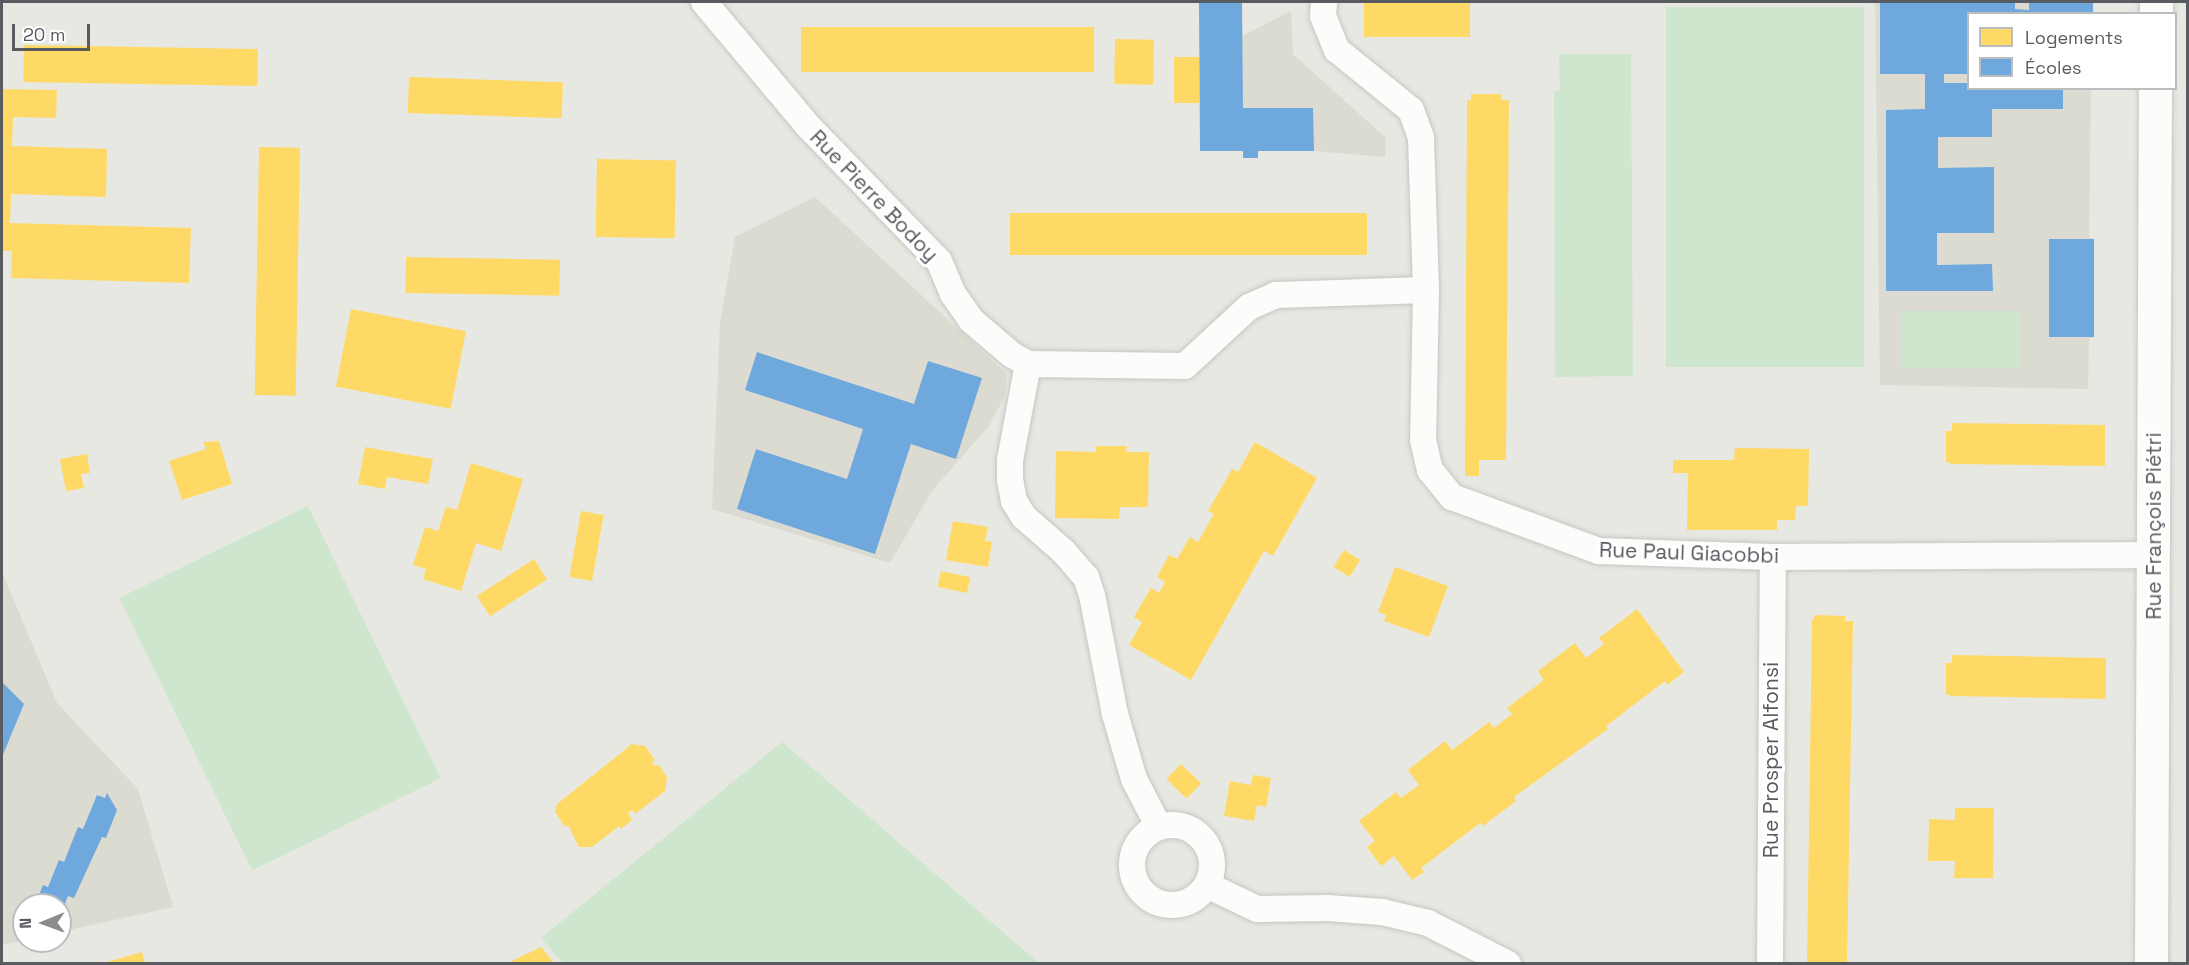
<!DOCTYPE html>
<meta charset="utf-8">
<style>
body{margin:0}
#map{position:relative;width:2189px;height:965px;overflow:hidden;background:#e8e8e2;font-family:"Space Grotesk",sans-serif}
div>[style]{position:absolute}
.education>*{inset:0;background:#dcdbd1}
.green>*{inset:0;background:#cee6cd;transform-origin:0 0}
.homes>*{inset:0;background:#ffd966;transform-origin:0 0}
.schools>*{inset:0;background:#6fa8dc;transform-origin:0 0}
.roads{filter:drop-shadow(0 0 2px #c5c6c4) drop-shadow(0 0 2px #c5c6c4)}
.street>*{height:26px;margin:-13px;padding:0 13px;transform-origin:13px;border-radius:13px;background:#fcfcfb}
.street>.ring{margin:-13px;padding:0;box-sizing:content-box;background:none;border:26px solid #fcfcfb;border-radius:50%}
.secondary>*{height:33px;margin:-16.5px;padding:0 16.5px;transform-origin:16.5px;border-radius:16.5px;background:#fcfcfb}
span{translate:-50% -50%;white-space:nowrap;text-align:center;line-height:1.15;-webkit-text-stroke:6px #fff;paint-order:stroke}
.street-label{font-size:21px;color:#585b60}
.frame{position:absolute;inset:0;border:3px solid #585b60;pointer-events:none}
.legend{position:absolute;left:1967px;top:12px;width:210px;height:78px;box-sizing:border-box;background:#fff;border:2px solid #bcbdbf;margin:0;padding:8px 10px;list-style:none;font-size:18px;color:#585b60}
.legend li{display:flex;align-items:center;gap:12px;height:30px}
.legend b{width:30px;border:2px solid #bcbdbf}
.north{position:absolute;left:12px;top:893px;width:60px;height:60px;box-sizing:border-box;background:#fff;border:2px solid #bcbdbf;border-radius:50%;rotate:269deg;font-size:16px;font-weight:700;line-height:24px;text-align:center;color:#585b60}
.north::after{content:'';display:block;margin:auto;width:21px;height:27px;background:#8a8c8e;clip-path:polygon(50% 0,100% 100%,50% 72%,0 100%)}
.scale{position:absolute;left:12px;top:24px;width:78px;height:27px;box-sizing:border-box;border:3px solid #585b60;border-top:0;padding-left:8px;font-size:18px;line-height:21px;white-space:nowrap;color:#585b60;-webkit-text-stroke:4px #fff;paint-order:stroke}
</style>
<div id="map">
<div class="education">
<i style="clip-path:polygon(1875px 2px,2091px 2px,2091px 13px,1968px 14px,1968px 88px,2091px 89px,2089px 238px,2094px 239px,2094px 337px,2089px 338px,2088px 389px,1880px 385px)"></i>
<i style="clip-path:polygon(1291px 11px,1293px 54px,1386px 138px,1385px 157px,1314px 151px,1259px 151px,1258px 158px,1243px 158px,1242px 36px)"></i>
<i style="clip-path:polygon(815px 197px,1007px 374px,1005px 396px,989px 426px,932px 491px,890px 563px,712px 509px,720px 323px,735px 237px)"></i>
<i style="clip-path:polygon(2px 572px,57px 703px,138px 789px,173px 907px,60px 932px,60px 905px,24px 905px,24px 940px,2px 945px)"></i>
</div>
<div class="green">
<i style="left:1666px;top:7px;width:198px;height:360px"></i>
<i style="clip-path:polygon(1559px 54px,1631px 54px,1633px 376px,1555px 377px,1554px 91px,1560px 91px)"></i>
<i style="left:2019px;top:311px;width:57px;height:117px;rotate:90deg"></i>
<i style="left:308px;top:506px;width:303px;height:210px;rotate:64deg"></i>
<i style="clip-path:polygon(782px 742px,1039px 963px,564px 964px,541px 938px)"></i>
</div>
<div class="homes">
<i style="left:1364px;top:2px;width:106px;height:35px"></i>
<i style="left:801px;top:27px;width:293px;height:45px"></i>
<i style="left:1115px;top:39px;width:39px;height:45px;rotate:1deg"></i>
<i style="left:24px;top:45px;width:234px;height:37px;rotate:1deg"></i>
<i style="left:1174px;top:57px;width:25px;height:46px"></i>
<i style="left:409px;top:77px;width:154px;height:36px;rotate:2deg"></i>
<i style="clip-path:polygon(2px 89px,57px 90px,56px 118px,13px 117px,12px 146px,107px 149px,106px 197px,11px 194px,10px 223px,191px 228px,189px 283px,11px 278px,12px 251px,2px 251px)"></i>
<i style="clip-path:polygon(1471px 94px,1501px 94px,1501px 100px,1509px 100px,1506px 460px,1479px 460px,1479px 476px,1465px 476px,1467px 100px,1471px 100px)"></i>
<i style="left:259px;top:147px;width:41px;height:248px;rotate:1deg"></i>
<i style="left:597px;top:159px;width:79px;height:78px;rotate:1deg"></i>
<i style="left:1010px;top:213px;width:357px;height:42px"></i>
<i style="left:406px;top:257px;width:154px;height:36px;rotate:1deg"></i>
<i style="left:351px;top:309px;width:117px;height:79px;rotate:11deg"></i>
<i style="clip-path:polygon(1952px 423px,2105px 425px,2105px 466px,1952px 464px,1946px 462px,1946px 431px,1952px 431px)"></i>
<i style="clip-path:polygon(219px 441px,232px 484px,182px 500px,169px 461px,206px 449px,203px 442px)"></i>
<i style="clip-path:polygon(1255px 442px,1317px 478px,1273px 556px,1264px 551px,1191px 680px,1129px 645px,1142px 622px,1134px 617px,1151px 588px,1159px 593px,1165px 582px,1157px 577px,1169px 555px,1177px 559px,1190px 537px,1198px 542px,1214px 514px,1208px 511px,1232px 469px,1238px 472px)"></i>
<i style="clip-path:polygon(1096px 446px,1127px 446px,1126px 452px,1149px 452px,1148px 507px,1120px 507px,1119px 519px,1055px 518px,1056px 451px,1096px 452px)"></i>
<i style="clip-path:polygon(365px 447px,433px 459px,428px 484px,387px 477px,385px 489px,358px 484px)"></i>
<i style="clip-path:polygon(1735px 448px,1809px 449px,1808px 506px,1796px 506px,1795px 520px,1777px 520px,1777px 530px,1687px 530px,1688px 473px,1673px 473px,1673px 460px,1734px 460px)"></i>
<i style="clip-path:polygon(87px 454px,90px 473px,81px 474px,84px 488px,66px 491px,60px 459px)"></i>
<i style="clip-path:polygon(471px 463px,523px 479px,501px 551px,476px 543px,461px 591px,423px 579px,426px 569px,413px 565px,425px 527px,438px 531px,446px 507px,457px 510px)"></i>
<i style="left:581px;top:511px;width:23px;height:67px;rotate:10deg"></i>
<i style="clip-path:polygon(953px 521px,988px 527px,985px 541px,992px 542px,988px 567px,946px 560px)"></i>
<i style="left:1344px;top:550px;width:19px;height:20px;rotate:32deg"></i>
<i style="left:534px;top:559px;width:24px;height:68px;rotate:57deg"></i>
<i style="clip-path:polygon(1395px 567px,1448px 586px,1429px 637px,1384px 621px,1386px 615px,1378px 612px)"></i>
<i style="left:941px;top:571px;width:30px;height:16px;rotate:12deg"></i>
<i style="clip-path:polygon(1637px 609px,1684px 672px,1667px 685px,1665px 681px,1606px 726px,1608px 729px,1514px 797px,1516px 801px,1483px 826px,1480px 823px,1421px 868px,1424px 872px,1412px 880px,1394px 856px,1381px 866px,1367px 847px,1375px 841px,1359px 821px,1396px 792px,1401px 798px,1419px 785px,1408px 770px,1445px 741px,1452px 750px,1489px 722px,1494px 728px,1512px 714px,1507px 708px,1544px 680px,1538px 671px,1575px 643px,1586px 658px,1604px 644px,1599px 638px)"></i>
<i style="clip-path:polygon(1815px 615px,1845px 616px,1845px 621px,1853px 621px,1847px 963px,1807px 963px,1812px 621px)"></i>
<i style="clip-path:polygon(1952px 655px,2106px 658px,2106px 699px,1951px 696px,1946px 694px,1946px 663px,1952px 663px)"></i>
<i style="clip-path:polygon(632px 744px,645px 746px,655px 760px,652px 762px,655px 766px,659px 765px,667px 777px,665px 791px,635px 814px,632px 810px,628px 813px,632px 820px,621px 829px,619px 826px,592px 847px,579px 847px,568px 825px,565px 827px,555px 812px,557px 804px)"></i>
<i style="left:1181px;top:764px;width:28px;height:21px;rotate:44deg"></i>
<i style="clip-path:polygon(1253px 775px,1271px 778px,1266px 807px,1257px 805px,1254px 821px,1224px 816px,1230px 781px,1251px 785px)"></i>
<i style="clip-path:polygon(1955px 808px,1994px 808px,1993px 878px,1954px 878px,1955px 861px,1928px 861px,1929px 819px,1955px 820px)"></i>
<i style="clip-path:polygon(541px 947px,554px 963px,513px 963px,512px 961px)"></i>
<i style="clip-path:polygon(142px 952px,145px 963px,103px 963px)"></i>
</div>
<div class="schools">
<i style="clip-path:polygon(1199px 2px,1242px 2px,1243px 108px,1313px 108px,1314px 151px,1258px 151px,1258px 158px,1243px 158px,1243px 151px,1200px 151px)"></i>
<i style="clip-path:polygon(1880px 2px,2015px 2px,2015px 9px,2029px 10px,2029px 2px,2093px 2px,2093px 14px,1968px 14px,1968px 74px,1944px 74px,1944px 83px,1968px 83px,1968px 88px,2063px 88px,2063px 109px,1992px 109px,1992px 137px,1938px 137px,1938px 168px,1994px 167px,1994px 233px,1937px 233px,1937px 265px,1992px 264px,1993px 291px,1886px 291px,1886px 110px,1925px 109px,1925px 74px,1880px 74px)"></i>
<i style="left:2049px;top:239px;width:45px;height:98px"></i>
<i style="clip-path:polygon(757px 352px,914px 404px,928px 361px,982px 378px,956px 459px,911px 444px,875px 554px,737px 509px,756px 449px,847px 479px,863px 429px,745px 390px)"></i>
<i style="clip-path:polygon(2px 682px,24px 704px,2px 757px)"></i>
<i style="clip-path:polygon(107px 793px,117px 810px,106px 838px,102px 837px,74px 898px,68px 896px,60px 916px,60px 905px,35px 905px,43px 885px,48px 887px,59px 860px,64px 862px,78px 827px,83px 829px,97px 795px,105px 798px)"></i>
</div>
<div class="roads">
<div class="street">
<i style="left:704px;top:2px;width:162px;rotate:50deg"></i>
<i style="left:808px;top:126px;width:188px;rotate:45.9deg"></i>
<i style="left:939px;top:261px;width:36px;rotate:67deg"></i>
<i style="left:953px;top:294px;width:32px;rotate:55deg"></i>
<i style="left:971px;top:320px;width:54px;rotate:40.5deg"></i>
<i style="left:1012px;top:355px;width:18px;rotate:29deg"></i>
<i style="left:1028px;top:364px;width:157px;rotate:0.7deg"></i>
<i style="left:1185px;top:366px;width:87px;rotate:-42.7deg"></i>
<i style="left:1249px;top:307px;width:30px;rotate:-24deg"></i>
<i style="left:1276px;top:295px;width:150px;rotate:-1.9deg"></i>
<i style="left:1324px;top:2px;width:14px;rotate:94deg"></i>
<i style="left:1323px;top:16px;width:37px;rotate:68deg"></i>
<i style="left:1337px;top:50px;width:95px;rotate:39deg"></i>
<i style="left:1411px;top:110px;width:30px;rotate:70deg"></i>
<i style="left:1421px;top:138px;width:152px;rotate:88.1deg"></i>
<i style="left:1426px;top:290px;width:150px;rotate:91.1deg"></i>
<i style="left:1423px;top:440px;width:31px;rotate:77deg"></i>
<i style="left:1430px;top:470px;width:35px;rotate:51deg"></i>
<i style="left:1452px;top:497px;width:157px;rotate:20.2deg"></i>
<i style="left:1599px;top:551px;width:174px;rotate:2deg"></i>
<i style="left:1773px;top:557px;width:382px;rotate:-0.3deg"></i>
<i style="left:1028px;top:364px;width:98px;rotate:100.6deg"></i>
<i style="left:1010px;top:460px;width:19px;rotate:90deg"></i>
<i style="left:1010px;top:479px;width:22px;rotate:80deg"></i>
<i style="left:1014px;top:501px;width:19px;rotate:58deg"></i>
<i style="left:1024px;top:517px;width:52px;rotate:41.1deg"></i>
<i style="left:1063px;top:551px;width:35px;rotate:49deg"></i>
<i style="left:1086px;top:577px;width:19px;rotate:72deg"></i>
<i style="left:1092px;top:595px;width:121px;rotate:79.1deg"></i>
<i style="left:1115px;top:714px;width:68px;rotate:73.7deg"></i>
<i style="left:1134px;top:779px;width:54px;rotate:62.5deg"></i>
<i class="ring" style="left:1132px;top:825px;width:54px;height:54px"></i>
<i style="left:1207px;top:885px;width:55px;rotate:25.6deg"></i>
<i style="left:1257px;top:909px;width:71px;rotate:-0.8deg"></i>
<i style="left:1328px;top:908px;width:54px;rotate:4.2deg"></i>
<i style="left:1382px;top:912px;width:47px;rotate:13.4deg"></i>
<i style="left:1428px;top:923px;width:90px;rotate:27.1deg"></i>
<i style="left:1770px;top:964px;width:407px;rotate:-89.6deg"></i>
</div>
<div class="secondary">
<i style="left:2156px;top:14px;width:12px;rotate:-90deg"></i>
<i style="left:2151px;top:964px;width:876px;rotate:-89.74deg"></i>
</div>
</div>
<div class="street-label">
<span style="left:874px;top:196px;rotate:46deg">Rue Pierre Bodoy</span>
<span style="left:2154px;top:526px;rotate:-90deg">Rue François Piétri</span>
<span style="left:1689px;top:553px;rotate:2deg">Rue Paul Giacobbi</span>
<span style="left:1771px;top:760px;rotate:-90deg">Rue Prosper Alfonsi</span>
</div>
<div class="frame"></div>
<ul class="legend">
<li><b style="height:16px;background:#ffd966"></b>Logements</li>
<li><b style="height:16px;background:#6fa8dc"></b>Écoles</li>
</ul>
<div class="north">N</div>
<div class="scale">20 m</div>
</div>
